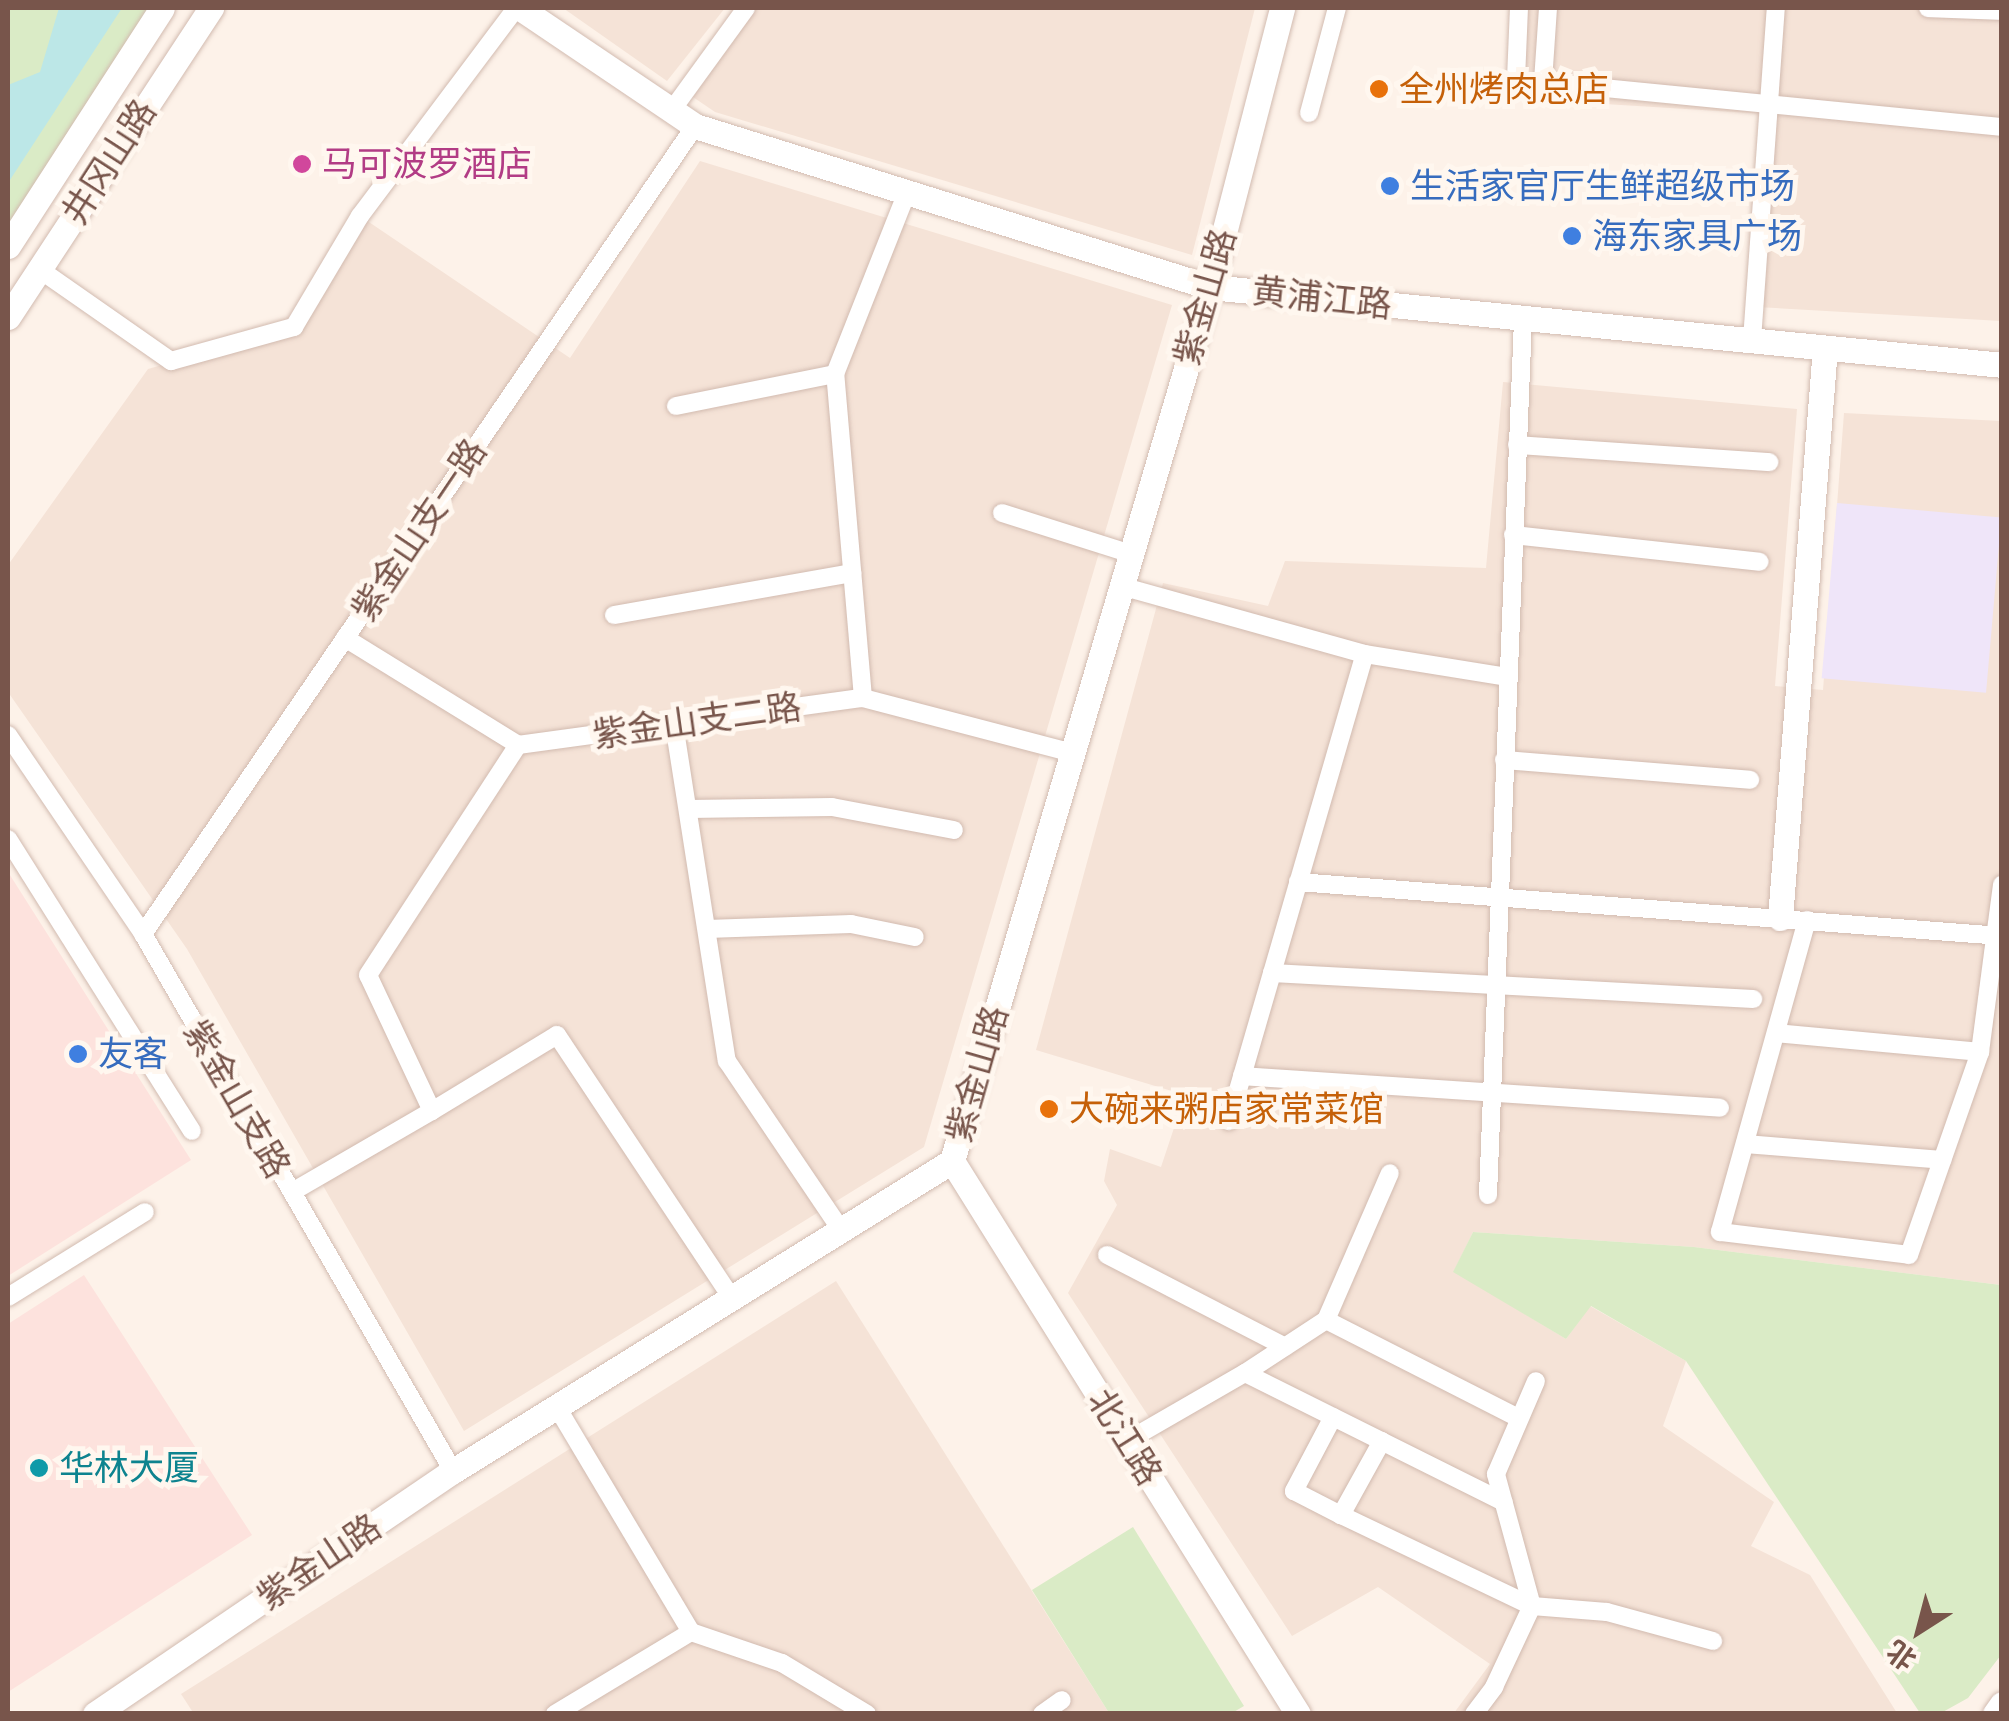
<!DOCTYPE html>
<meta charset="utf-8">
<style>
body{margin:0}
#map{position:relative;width:2009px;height:1721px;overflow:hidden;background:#fdf2e9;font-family:Figtree,"Noto Sans SC",sans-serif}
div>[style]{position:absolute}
.residential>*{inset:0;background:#f5e3d7}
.commercial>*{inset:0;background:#fde2dd}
.education>*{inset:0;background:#efe5f9;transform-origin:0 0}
.green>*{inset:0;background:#daebc6}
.water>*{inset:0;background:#bce7e7}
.roads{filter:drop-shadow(0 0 2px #d2bbb0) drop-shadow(0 0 2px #d2bbb0)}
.street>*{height:18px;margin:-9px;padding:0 9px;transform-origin:9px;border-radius:9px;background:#fff}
.secondary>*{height:25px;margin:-12.5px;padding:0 12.5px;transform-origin:12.5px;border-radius:12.5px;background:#fff}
.dots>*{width:28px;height:28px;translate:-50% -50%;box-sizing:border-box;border:5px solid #fff7ef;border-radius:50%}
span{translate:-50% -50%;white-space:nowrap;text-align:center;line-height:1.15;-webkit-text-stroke:10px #fff7ef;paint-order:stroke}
.food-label{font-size:35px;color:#c56008}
.left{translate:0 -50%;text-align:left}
.street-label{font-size:35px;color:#78554b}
.hotel-label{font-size:35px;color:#b23c85}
.shop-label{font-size:35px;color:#366cbe}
.culture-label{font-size:35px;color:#0d838f}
.frame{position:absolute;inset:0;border:10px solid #78554b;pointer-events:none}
.north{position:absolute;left:1869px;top:1581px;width:100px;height:100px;-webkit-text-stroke:8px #fff7ef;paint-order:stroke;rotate:216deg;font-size:28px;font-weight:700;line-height:40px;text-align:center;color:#78554b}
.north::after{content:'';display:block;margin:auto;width:35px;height:45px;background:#78554b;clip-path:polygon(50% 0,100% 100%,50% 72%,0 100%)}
</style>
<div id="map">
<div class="residential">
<i style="clip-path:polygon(563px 8px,725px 8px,667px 81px)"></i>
<i style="clip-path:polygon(754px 8px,1255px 8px,1192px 255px,715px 112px,693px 97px)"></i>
<i style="clip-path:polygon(1527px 8px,2001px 8px,2001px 321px,1757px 307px,1767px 114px,1522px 99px)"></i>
<i style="clip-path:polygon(700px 161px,1172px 305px,924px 1147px,464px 1431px,187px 949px,8px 692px,8px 565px,148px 369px,294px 327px,360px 216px,570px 358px)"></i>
<i style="clip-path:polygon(1503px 382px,1797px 409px,1775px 686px,1823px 690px,1844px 413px,2001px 421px,2001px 1285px,1694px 1247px,1473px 1232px,1454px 1271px,1566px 1339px,1590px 1306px,1686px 1361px,1663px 1426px,1774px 1502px,1751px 1546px,1810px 1575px,1897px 1713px,1454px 1713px,1490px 1664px,1378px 1587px,1292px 1636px,1068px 1293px,1117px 1205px,1104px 1181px,1110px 1149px,1161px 1167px,1185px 1095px,1036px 1050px,1163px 583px,1268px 606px,1285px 561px,1486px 568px)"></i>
<i style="clip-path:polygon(836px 1281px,1109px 1713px,194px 1714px,181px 1694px)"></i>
</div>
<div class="commercial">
<i style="clip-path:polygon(8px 872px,191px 1160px,8px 1276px)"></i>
<i style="clip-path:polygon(84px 1275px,252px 1535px,8px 1692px,8px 1324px)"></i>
</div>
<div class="education">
<i style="left:1837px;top:503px;width:165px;height:176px;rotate:5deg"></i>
</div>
<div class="green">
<i style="clip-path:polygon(8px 8px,163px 8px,8px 248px)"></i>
<i style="clip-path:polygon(1473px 1232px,1694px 1247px,2001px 1285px,2001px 1655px,1968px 1698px,1941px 1713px,1920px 1713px,1686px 1361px,1591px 1306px,1566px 1339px,1453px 1272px)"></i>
<i style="clip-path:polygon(1133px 1527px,1244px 1706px,1232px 1713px,1109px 1713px,1032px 1590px)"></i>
</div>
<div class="water">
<i style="clip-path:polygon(59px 8px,122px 8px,8px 183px,8px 85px,40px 72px)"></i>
</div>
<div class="roads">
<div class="street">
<i style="left:1548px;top:8px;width:74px;rotate:93.9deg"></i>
<i style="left:1543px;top:82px;width:461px;rotate:5.6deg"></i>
<i style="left:1928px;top:8px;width:74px;rotate:2.3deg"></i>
<i style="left:1516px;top:79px;width:71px;rotate:-87.6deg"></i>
<i style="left:672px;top:110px;width:126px;rotate:-54deg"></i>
<i style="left:1309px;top:113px;width:109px;rotate:-75.1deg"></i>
<i style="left:39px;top:269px;width:161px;rotate:34.9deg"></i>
<i style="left:171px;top:361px;width:128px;rotate:-15.5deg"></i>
<i style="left:294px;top:327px;width:129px;rotate:-59.3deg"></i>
<i style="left:360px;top:216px;width:260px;rotate:-53.1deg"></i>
<i style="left:1752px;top:340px;width:333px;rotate:-85.9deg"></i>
<i style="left:676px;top:406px;width:162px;rotate:-11.4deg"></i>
<i style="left:1517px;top:445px;width:253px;rotate:3.9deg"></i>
<i style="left:1002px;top:513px;width:135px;rotate:17.6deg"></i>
<i style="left:1513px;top:535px;width:248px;rotate:6.2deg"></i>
<i style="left:1121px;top:586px;width:253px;rotate:15.6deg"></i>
<i style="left:1365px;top:654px;width:144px;rotate:9.2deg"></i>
<i style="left:614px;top:615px;width:242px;rotate:-10deg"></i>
<i style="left:345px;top:638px;width:203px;rotate:31.7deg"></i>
<i style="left:518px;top:745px;width:348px;rotate:-7.8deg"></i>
<i style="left:863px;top:698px;width:216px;rotate:14.7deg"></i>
<i style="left:863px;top:698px;width:325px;rotate:-94.9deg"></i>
<i style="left:835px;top:374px;width:196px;rotate:-68.4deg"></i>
<i style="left:674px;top:724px;width:341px;rotate:81.1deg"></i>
<i style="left:727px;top:1061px;width:204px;rotate:56deg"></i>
<i style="left:8px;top:735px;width:240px;rotate:55.8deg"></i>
<i style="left:143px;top:934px;width:620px;rotate:60deg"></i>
<i style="left:1504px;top:760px;width:247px;rotate:4.6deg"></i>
<i style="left:688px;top:809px;width:144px;rotate:-0.8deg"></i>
<i style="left:832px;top:807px;width:124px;rotate:10.7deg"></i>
<i style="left:8px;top:839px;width:345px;rotate:57.8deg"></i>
<i style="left:1298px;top:882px;width:706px;rotate:4.39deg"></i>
<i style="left:1807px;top:920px;width:324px;rotate:105.6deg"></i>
<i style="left:1720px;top:1232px;width:190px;rotate:6.9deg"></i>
<i style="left:1909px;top:1255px;width:215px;rotate:-70.7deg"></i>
<i style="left:1980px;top:1052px;width:169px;rotate:-82.5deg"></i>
<i style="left:707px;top:929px;width:144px;rotate:-2deg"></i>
<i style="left:851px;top:924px;width:65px;rotate:11.5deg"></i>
<i style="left:143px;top:934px;width:979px;rotate:-55.66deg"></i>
<i style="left:1272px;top:973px;width:482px;rotate:3.1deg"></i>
<i style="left:1776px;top:1033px;width:205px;rotate:5.3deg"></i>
<i style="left:1242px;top:1076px;width:479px;rotate:3.8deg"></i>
<i style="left:432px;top:1111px;width:146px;rotate:-31.3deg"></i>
<i style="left:557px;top:1035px;width:315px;rotate:56.4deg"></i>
<i style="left:1229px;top:1121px;width:486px;rotate:-73.8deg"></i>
<i style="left:1745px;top:1144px;width:198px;rotate:4.6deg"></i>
<i style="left:292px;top:1192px;width:162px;rotate:-30.1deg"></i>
<i style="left:432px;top:1111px;width:150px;rotate:-115.2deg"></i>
<i style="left:368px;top:975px;width:275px;rotate:-56.9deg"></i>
<i style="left:1488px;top:1195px;width:878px;rotate:-87.71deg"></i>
<i style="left:1107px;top:1255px;width:200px;rotate:27.3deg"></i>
<i style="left:8px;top:1297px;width:161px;rotate:-31.8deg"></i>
<i style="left:1326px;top:1320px;width:216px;rotate:27deg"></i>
<i style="left:1245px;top:1373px;width:97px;rotate:-33.2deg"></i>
<i style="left:1326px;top:1320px;width:160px;rotate:-66.5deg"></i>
<i style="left:557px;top:1407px;width:262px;rotate:59.2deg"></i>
<i style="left:691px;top:1632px;width:96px;rotate:18.8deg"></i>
<i style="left:782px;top:1663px;width:99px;rotate:31deg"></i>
<i style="left:1333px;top:1417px;width:84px;rotate:117.8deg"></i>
<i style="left:1294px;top:1491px;width:53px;rotate:27.1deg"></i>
<i style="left:1127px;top:1441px;width:136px;rotate:-30deg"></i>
<i style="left:1245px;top:1373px;width:289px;rotate:26.5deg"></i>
<i style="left:1382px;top:1441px;width:85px;rotate:119deg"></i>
<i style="left:1341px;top:1515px;width:212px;rotate:25.5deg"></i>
<i style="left:1532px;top:1606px;width:75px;rotate:4.6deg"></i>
<i style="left:1607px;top:1612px;width:110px;rotate:15.3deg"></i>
<i style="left:555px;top:1714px;width:159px;rotate:-31.1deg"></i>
<i style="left:1042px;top:1714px;width:24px;rotate:-35deg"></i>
<i style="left:1474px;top:1714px;width:34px;rotate:-53deg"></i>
<i style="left:1494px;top:1687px;width:89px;rotate:-64.9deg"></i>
<i style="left:1532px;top:1606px;width:137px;rotate:-105.3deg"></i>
<i style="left:1496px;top:1474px;width:101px;rotate:-66.7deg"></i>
</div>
<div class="secondary">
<i style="left:520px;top:8px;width:211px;rotate:34deg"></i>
<i style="left:695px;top:126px;width:540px;rotate:17.36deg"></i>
<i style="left:1210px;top:287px;width:796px;rotate:5.62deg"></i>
<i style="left:8px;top:246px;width:283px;rotate:-57.1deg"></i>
<i style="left:8px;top:317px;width:370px;rotate:-56.7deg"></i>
<i style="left:1780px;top:918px;width:572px;rotate:-85.49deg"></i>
<i style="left:952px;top:1161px;width:652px;rotate:57.97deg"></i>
<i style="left:95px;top:1714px;width:433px;rotate:-34.2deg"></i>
<i style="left:453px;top:1471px;width:587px;rotate:-31.85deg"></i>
<i style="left:952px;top:1161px;width:911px;rotate:-73.55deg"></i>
<i style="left:1210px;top:287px;width:288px;rotate:-75.5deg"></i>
<i style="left:1995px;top:1714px;width:12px;rotate:-55deg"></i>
</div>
</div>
<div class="dots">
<i style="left:1379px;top:89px;background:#e8710a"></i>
<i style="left:302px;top:164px;background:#d1479c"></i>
<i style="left:1390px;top:186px;background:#3f7fe0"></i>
<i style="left:1572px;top:236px;background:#3f7fe0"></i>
<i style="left:78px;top:1054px;background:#3f7fe0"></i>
<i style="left:1049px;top:1109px;background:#e8710a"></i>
<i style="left:39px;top:1468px;background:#0f9aa8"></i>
</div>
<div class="food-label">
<span class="left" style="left:1399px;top:89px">全州烤肉总店</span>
<span class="left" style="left:1069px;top:1109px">大碗来粥店家常菜馆</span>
</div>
<div class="street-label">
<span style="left:109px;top:162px;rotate:-57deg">井冈山路</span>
<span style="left:1205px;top:297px;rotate:-74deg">紫金山路</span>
<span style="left:1322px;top:298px;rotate:6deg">黄浦江路</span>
<span style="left:419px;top:530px;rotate:-56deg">紫金山支一路</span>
<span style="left:697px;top:721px;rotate:-8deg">紫金山支二路</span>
<span style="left:977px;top:1074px;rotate:-74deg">紫金山路</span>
<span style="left:237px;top:1099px;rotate:60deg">紫金山支路</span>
<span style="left:1125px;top:1437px;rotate:58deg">北江路</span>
<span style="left:319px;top:1562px;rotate:-34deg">紫金山路</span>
</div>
<div class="hotel-label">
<span class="left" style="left:322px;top:164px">马可波罗酒店</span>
</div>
<div class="shop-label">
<span class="left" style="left:1410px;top:186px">生活家官厅生鲜超级市场</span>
<span class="left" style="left:1592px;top:236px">海东家具广场</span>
<span class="left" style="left:98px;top:1054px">友客</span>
</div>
<div class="culture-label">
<span class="left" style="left:59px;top:1468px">华林大厦</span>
</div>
<div class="frame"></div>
<div class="north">北</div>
</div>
